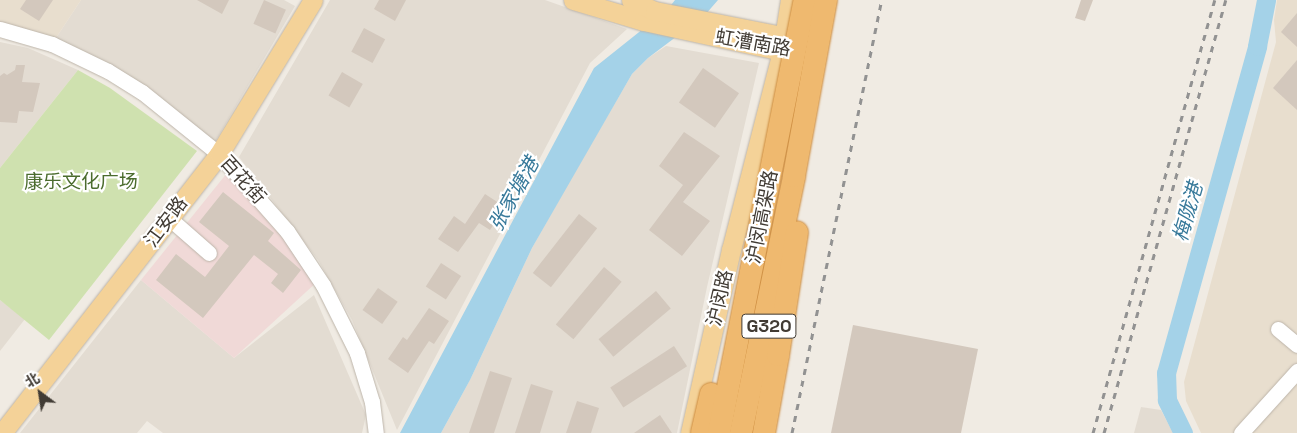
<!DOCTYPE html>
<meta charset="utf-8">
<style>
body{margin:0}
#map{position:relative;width:1297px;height:433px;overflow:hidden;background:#f0ebe3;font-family:"Space Grotesk","Noto Sans SC",sans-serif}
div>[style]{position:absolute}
.residential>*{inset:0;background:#e3dcd2}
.education>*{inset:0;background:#e8dece}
.medical>*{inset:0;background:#f0d9d7}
.green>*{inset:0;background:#cfe1af}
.water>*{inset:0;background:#a4d2e8}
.river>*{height:19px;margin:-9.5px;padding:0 9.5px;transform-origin:9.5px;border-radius:9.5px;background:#a4d2e8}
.building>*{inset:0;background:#d3c8bd;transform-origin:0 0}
.roads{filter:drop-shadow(0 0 1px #bdb5aa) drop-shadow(0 0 1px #bdb5aa)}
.minor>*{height:15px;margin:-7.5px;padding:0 7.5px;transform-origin:7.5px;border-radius:7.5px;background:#fff}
.major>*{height:19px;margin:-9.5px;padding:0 9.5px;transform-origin:9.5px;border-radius:9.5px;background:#f4d298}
.rail>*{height:3px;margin-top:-1.5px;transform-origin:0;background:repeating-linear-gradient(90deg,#929292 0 6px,transparent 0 12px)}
.bridges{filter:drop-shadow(0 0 1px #cd8d40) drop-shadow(0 0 1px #cd8d40)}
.highway-bridge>*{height:22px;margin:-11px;padding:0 11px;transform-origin:11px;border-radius:11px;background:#efb96f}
span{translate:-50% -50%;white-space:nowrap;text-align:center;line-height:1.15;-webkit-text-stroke:4.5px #fff;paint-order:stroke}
.shield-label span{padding:1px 4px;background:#fff;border:1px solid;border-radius:4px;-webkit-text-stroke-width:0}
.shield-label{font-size:18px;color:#413b34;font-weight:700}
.street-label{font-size:19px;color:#413b34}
.park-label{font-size:19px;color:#4b6c2e}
.water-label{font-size:20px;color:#37799a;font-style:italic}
.north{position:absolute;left:15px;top:368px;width:50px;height:50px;-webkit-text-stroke:4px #fff;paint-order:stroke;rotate:329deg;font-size:14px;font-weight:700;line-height:20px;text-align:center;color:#413b34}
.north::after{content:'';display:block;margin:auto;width:18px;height:22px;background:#413b34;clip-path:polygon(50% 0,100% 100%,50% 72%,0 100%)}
</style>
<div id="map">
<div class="residential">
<i style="clip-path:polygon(81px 0,284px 0,295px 6px,212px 147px,170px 113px,52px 44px)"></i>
<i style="clip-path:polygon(330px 0,545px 0,627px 29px,590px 63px,397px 430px,352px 320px,318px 260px,239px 157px)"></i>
<i style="clip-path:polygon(0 42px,28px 48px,78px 70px,0 168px)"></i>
<i style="clip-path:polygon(666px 46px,759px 63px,707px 287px,677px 433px,441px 433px,470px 380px,532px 248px,572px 177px,632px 74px,648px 58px)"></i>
<i style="clip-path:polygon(141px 280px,234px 358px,314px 295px,366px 415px,362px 433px,163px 433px,147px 421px,137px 433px,20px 433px)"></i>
<i style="clip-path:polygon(0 300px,25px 319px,0 351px)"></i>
<i style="clip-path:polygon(1141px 407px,1161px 410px,1173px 433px,1134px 433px)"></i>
</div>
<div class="education">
<i style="clip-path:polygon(0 0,81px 0,52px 44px,0 29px)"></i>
<i style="clip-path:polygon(1277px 0,1297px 0,1297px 433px,1201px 433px,1186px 401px,1184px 382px,1276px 42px,1274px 20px)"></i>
</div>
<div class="medical">
<i style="clip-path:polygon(227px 173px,315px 275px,318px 281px,234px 358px,141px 280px)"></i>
</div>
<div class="green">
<i style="clip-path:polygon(78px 70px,110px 88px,197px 151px,49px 340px,0 300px,0 168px)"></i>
</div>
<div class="water">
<i style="clip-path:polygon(675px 0,718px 0,705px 15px,648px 58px,632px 74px,532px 248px,470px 380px,441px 433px,400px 433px,594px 68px,668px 9px)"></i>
</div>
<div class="river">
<i style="left:1183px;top:433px;width:37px;rotate:-116deg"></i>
<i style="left:1167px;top:400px;width:27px;rotate:-92deg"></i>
<i style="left:1166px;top:373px;width:339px;rotate:-74.4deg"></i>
<i style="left:1257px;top:46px;width:47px;rotate:-78.9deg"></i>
</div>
<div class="building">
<i style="clip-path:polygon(26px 0,53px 0,39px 21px,20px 9px)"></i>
<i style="clip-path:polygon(197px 0,229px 0,222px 14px)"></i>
<i style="left:264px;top:0;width:24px;height:26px;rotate:24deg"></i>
<i style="clip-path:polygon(379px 0,406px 0,395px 21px,374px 9px)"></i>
<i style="clip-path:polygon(1081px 0,1093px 0,1085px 21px,1075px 18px)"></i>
<i style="clip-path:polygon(1297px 13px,1297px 47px,1281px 32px)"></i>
<i style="left:364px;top:28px;width:24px;height:27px;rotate:28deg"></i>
<i style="clip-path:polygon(1297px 60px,1297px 110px,1273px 88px)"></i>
<i style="clip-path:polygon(16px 65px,25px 65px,22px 82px,40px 83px,33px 112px,19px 111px,17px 123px,0 122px,0 76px,4px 73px,7px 75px,15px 70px)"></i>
<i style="left:703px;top:68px;width:44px;height:42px;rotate:35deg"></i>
<i style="left:342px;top:72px;width:24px;height:27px;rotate:30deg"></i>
<i style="clip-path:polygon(684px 132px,720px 156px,683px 202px,710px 221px,682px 256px,649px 230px,683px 185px,659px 166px)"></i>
<i style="clip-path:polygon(223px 192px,274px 233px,268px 241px,301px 270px,283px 293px,271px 283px,278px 274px,254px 255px,203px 318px,156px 280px,176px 254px,205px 277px,229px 246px,199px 222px)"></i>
<i style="clip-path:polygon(485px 194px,505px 207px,490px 230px,479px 223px,458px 252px,438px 239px,454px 216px,465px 224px)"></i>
<i style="left:579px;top:214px;width:23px;height:75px;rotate:38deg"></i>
<i style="left:441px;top:263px;width:24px;height:28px;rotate:33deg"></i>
<i style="left:604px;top:267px;width:23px;height:75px;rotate:40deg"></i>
<i style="left:378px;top:288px;width:24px;height:27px;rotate:35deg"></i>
<i style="left:656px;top:291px;width:23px;height:75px;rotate:50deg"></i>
<i style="clip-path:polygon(429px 308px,449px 321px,434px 344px,429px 341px,408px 373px,388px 359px,403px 337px,407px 340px)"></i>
<i style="clip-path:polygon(853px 325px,978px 349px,961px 433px,831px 433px)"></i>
<i style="left:674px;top:346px;width:24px;height:76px;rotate:57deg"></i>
<i style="clip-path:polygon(490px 371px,512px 378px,494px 433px,469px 433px)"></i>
<i style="clip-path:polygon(531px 384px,553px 391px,540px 433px,515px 433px)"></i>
<i style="clip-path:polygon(577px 401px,599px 408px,591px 433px,566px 433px)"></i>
<i style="clip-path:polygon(660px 415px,672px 433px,634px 433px)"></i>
</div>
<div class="roads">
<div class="minor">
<i style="left:0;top:29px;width:54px;rotate:16.1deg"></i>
<i style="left:52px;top:44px;width:62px;rotate:25.7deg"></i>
<i style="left:108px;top:71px;width:40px;rotate:32deg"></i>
<i style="left:142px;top:92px;width:99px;rotate:38.8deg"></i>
<i style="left:219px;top:154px;width:103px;rotate:48.6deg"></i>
<i style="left:287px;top:231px;width:65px;rotate:56.3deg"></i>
<i style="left:323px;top:285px;width:76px;rotate:63.4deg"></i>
<i style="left:357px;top:353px;width:51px;rotate:73deg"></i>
<i style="left:372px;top:402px;width:31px;rotate:83deg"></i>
<i style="left:169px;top:218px;width:53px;rotate:41.2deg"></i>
<i style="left:1278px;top:329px;width:25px;rotate:40deg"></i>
<i style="left:1241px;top:433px;width:84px;rotate:-47.9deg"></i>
</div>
<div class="major">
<i style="left:573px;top:0;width:74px;rotate:16.5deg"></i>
<i style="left:644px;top:21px;width:141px;rotate:12.3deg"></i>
<i style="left:782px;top:51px;width:11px;rotate:5deg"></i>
<i style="left:631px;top:0;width:26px;rotate:25deg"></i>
<i style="left:655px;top:11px;width:145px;rotate:11.2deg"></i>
<i style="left:2px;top:433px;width:353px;rotate:-52.1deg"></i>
<i style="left:219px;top:154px;width:180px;rotate:-58.6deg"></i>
<i style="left:690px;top:433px;width:188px;rotate:-77.4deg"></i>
<i style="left:731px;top:250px;width:205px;rotate:-75.6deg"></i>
<i style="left:782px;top:51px;width:52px;rotate:-81.1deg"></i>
</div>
</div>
<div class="rail">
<i style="left:792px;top:433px;width:442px;rotate:-78.3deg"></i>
<i style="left:1093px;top:433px;width:450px;rotate:-74.3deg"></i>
<i style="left:1104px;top:433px;width:450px;rotate:-74.3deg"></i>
</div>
<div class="bridges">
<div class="highway-bridge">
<i style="left:702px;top:433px;width:40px;rotate:-77deg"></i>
<i style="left:719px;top:433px;width:441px;rotate:-78.8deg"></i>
<i style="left:741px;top:433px;width:262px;rotate:-78.3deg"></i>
<i style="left:794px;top:176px;width:179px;rotate:-79.7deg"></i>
<i style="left:764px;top:433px;width:79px;rotate:-79.8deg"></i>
<i style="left:778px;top:355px;width:124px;rotate:-81.2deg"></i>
</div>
</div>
<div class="shield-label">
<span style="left:769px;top:326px">G320</span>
</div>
<div class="street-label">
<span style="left:753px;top:43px;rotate:10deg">虹漕南路</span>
<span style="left:243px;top:180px;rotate:48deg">百花街</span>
<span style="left:762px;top:217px;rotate:-79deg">沪闵高架路</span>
<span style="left:166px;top:222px;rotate:-53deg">江安路</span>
<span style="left:720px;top:298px;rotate:-77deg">沪闵路</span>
</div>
<div class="park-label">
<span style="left:81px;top:182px">康乐文化广场</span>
</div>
<div class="water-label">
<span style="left:514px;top:194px;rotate:-61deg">张家塘港</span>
<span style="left:1188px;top:212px;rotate:-74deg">梅陇港</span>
</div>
<div class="north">北</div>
</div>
